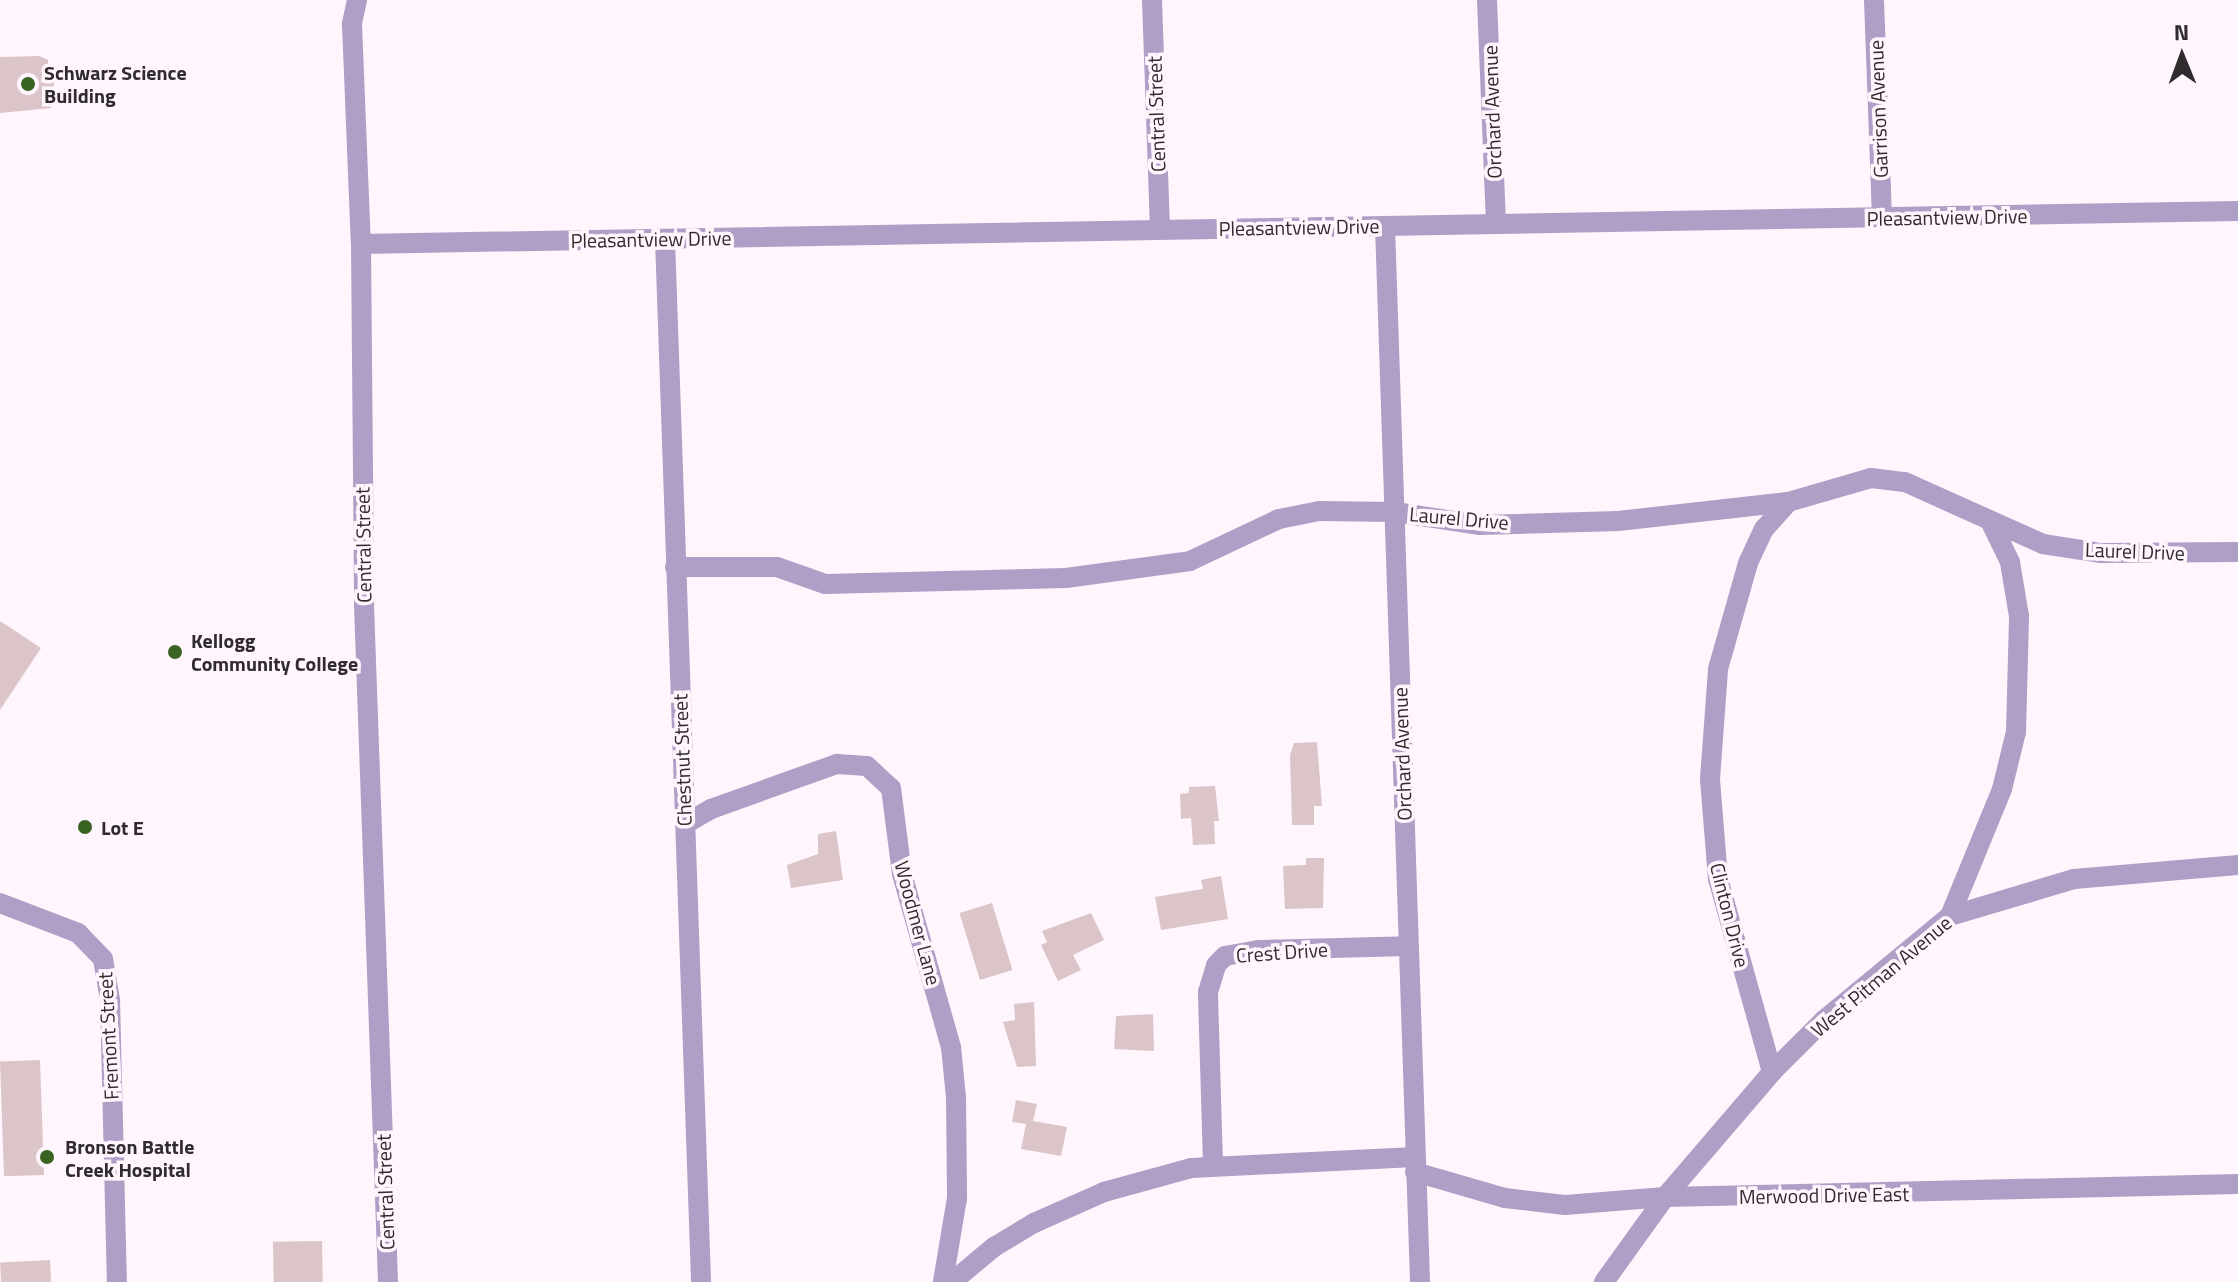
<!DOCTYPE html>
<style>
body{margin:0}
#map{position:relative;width:2238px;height:1282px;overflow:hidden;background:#fff5fc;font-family:"Titillium Web",sans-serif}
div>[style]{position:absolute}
.building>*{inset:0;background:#dbc5c9;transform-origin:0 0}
.minor>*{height:20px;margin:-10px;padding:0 10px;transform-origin:10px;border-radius:10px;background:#ae9fc6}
.dots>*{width:22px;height:22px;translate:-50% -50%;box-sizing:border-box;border:4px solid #fff5fc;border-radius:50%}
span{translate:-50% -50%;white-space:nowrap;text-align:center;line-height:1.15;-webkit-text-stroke:7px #fff5fc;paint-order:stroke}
.poi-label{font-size:20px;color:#312b2f;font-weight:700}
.left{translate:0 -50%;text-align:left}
.street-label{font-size:20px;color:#312b2f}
.north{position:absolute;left:2142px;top:16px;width:80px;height:80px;-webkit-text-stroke:6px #fff5fc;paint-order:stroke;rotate:359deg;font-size:22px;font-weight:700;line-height:32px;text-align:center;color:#312b2f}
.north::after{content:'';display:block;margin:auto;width:28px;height:36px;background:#312b2f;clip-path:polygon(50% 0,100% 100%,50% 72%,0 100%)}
</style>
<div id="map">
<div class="building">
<i style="clip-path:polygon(39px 56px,48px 60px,48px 69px,56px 69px,51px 108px,0 113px,0 57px)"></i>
<i style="clip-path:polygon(0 621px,41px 648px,0 710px)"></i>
<i style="clip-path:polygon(1317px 742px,1322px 806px,1314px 806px,1314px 825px,1292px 825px,1290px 755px,1294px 743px)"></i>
<i style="clip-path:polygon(1215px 786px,1219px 821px,1214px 821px,1215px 844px,1193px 845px,1191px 818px,1181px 819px,1180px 794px,1189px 793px,1189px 787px)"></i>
<i style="clip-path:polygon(836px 831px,843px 880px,791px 888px,787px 865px,818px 854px,818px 834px)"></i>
<i style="clip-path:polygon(1306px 858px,1324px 858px,1323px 908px,1285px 909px,1283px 866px,1306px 865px)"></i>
<i style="clip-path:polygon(1221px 876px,1228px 919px,1161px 930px,1155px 897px,1203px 889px,1201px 880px)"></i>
<i style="left:992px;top:903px;width:70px;height:34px;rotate:73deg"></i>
<i style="clip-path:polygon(1091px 913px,1104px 940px,1073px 955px,1081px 970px,1058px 981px,1041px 945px,1047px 942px,1042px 931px)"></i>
<i style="clip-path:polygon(1034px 1002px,1036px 1066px,1017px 1067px,1003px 1022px,1015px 1020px,1014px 1004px)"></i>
<i style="clip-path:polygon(1153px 1014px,1154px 1051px,1114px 1049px,1116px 1016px)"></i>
<i style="left:40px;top:1060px;width:115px;height:40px;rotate:88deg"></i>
<i style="clip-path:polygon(1016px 1100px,1037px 1104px,1033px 1121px,1067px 1127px,1061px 1156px,1021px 1149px,1026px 1124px,1012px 1122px)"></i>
<i style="left:322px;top:1241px;width:41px;height:49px;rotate:89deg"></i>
<i style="left:50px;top:1260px;width:22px;height:50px;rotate:87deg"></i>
</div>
<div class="minor">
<i style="left:357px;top:0;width:25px;rotate:102deg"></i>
<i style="left:352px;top:24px;width:220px;rotate:87.7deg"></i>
<i style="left:361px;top:244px;width:361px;rotate:89.5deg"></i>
<i style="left:364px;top:605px;width:677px;rotate:87.97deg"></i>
<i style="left:1152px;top:0;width:228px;rotate:88deg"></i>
<i style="left:1487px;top:0;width:224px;rotate:87.7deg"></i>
<i style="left:1874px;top:0;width:218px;rotate:87.9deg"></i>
<i style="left:1385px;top:226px;width:1057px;rotate:88.1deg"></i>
<i style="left:665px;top:239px;width:1044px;rotate:88.02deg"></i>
<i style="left:361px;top:244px;width:1877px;rotate:-1.01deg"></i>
<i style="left:675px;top:567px;width:102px"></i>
<i style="left:777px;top:567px;width:51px;rotate:19.5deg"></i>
<i style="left:825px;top:584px;width:241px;rotate:-1.4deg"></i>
<i style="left:1066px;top:578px;width:125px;rotate:-7.8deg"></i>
<i style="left:1190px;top:561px;width:98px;rotate:-25.3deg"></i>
<i style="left:1279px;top:519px;width:41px;rotate:-11.3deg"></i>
<i style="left:1319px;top:511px;width:76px;rotate:0.8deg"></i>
<i style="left:1395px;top:512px;width:86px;rotate:8.7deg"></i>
<i style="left:1480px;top:525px;width:138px;rotate:-1.7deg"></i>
<i style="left:1618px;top:521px;width:171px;rotate:-6.4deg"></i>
<i style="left:1788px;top:502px;width:86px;rotate:-16.1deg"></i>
<i style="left:1871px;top:478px;width:34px;rotate:7deg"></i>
<i style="left:1905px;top:482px;width:151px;rotate:24.2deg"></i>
<i style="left:2043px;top:544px;width:59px;rotate:8.8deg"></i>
<i style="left:2101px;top:553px;width:137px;rotate:-0.4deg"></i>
<i style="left:685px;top:824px;width:30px;rotate:-30deg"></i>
<i style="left:711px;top:809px;width:134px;rotate:-19.7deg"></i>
<i style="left:837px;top:764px;width:30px;rotate:4deg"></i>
<i style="left:867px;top:766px;width:33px;rotate:43deg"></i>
<i style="left:891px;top:788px;width:87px;rotate:82.7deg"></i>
<i style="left:902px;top:874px;width:180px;rotate:74.2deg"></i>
<i style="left:951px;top:1047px;width:50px;rotate:84.3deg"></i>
<i style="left:956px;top:1097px;width:101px;rotate:89.4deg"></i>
<i style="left:957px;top:1198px;width:85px;rotate:99.5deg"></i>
<i style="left:0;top:903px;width:84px;rotate:21deg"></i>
<i style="left:78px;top:933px;width:36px;rotate:46deg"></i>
<i style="left:103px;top:959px;width:42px;rotate:80.3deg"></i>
<i style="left:110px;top:1000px;width:282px;rotate:88.6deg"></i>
<i style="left:1950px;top:916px;width:137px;rotate:-67.7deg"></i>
<i style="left:2002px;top:789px;width:59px;rotate:-76.2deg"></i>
<i style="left:2016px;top:732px;width:116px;rotate:-88.5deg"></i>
<i style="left:2019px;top:616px;width:55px;rotate:-99.5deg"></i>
<i style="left:2010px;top:562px;width:41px;rotate:-115.9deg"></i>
<i style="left:1772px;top:1072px;width:74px;rotate:-45deg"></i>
<i style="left:1824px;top:1020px;width:163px;rotate:-39.5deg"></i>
<i style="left:1950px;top:916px;width:129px;rotate:-16.6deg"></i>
<i style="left:2074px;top:879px;width:165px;rotate:-4.9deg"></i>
<i style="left:1213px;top:1164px;width:172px;rotate:-91.7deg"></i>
<i style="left:1208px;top:992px;width:28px;rotate:-73deg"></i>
<i style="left:1216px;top:965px;width:13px;rotate:-45deg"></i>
<i style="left:1225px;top:956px;width:35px;rotate:-10deg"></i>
<i style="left:1259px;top:950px;width:148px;rotate:-1.5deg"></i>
<i style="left:1415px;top:1172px;width:94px;rotate:16.1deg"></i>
<i style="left:1505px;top:1198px;width:60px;rotate:6.7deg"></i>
<i style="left:1565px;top:1205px;width:100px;rotate:-4.6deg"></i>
<i style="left:1665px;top:1197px;width:573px;rotate:-1.3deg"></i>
<i style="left:952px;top:1282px;width:55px;rotate:-39.8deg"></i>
<i style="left:994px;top:1247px;width:47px;rotate:-31deg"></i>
<i style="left:1034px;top:1223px;width:77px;rotate:-23.9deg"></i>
<i style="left:1104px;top:1192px;width:90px;rotate:-15.4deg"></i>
<i style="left:1191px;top:1168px;width:224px;rotate:-2.8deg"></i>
<i style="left:1604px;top:1282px;width:105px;rotate:-54.3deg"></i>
<i style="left:1665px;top:1197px;width:165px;rotate:-49.4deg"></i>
<i style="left:1772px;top:1072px;width:200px;rotate:-105.6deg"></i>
<i style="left:1718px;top:879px;width:100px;rotate:-94.6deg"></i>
<i style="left:1710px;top:779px;width:110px;rotate:-85.8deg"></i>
<i style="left:1718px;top:669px;width:110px;rotate:-74.2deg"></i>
<i style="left:1748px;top:563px;width:38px;rotate:-65deg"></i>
<i style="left:1764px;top:529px;width:36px;rotate:-48deg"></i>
</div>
<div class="dots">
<i style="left:28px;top:84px;background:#386320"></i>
<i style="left:175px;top:652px;background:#386320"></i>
<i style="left:85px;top:827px;background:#386320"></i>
<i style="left:47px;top:1157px;background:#386320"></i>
</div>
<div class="poi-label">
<span class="left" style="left:44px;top:84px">Schwarz Science<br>Building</span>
<span class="left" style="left:191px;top:652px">Kellogg<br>Community College</span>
<span class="left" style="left:101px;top:827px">Lot E</span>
<span class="left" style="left:65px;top:1158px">Bronson Battle<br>Creek Hospital</span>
</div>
<div class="street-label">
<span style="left:1878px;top:109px;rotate:-92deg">Garrison Avenue</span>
<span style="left:1492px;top:112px;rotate:-92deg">Orchard Avenue</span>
<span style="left:1156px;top:114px;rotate:-92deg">Central Street</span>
<span style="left:1947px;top:217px;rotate:-1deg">Pleasantview Drive</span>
<span style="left:1299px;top:227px;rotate:-1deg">Pleasantview Drive</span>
<span style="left:651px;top:239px;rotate:-1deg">Pleasantview Drive</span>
<span style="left:1459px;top:518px;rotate:5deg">Laurel Drive</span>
<span style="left:363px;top:545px;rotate:-91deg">Central Street</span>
<span style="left:2135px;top:551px;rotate:2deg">Laurel Drive</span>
<span style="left:1402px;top:754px;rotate:-92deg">Orchard Avenue</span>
<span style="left:682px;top:760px;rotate:-92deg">Chestnut Street</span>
<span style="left:1730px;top:915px;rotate:76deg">Clinton Drive</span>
<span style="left:918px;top:923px;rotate:75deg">Woodmer Lane</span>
<span style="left:1282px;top:952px;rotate:-4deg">Crest Drive</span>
<span style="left:1881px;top:976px;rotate:-40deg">West Pitman Avenue</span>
<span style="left:108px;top:1036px;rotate:-93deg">Fremont Street</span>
<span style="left:385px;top:1192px;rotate:-92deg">Central Street</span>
<span style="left:1824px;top:1195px;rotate:-1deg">Merwood Drive East</span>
</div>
<div class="north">N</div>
</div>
